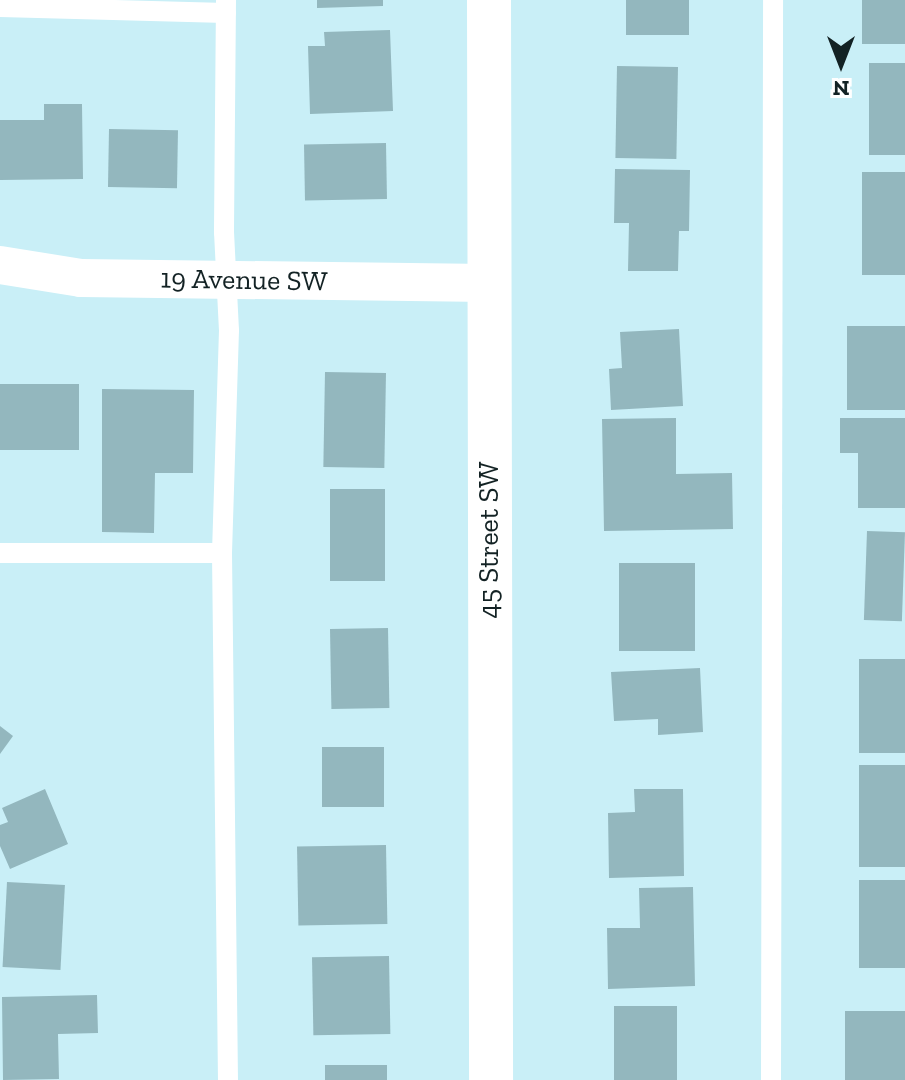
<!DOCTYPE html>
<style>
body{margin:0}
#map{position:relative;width:905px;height:1080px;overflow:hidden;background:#c9eff7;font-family:"Zilla Slab",serif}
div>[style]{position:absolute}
.building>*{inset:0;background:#93b7be;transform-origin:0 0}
.service>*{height:20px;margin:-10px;padding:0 10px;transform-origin:10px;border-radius:10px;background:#fff}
.minor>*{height:38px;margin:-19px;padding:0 19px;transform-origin:19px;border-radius:19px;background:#fff}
.tertiary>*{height:44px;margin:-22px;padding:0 22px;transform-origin:22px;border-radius:22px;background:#fff}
span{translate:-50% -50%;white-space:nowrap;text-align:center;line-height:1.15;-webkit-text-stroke:6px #fff;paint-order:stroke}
.street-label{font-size:28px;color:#132224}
.north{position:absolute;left:801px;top:24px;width:80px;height:80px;-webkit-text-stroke:6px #fff;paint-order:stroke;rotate:180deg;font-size:22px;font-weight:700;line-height:32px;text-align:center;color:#132224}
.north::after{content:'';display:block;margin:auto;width:28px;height:36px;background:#132224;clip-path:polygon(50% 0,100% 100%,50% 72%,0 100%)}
</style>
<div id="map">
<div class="building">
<i style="clip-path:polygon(317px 0,383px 0,383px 6px,317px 8px)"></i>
<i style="left:626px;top:0;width:63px;height:35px"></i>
<i style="left:862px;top:0;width:43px;height:44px"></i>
<i style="clip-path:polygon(390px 30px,393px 111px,310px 114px,308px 46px,325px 46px,324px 32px)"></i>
<i style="left:869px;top:63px;width:36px;height:92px"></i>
<i style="left:617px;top:66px;width:61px;height:92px;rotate:1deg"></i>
<i style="clip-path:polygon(44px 104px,82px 104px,83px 179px,0 180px,0 120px,44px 120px)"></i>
<i style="left:109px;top:129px;width:69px;height:58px;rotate:1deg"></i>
<i style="left:386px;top:143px;width:56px;height:82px;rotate:89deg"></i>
<i style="clip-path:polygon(615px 169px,690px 170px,689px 231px,679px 231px,678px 271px,628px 271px,629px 223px,614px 223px)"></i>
<i style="left:862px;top:172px;width:43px;height:103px"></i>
<i style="left:847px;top:326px;width:58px;height:84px"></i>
<i style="clip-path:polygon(679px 329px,683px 406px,611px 410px,609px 369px,622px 368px,620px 332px)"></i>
<i style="left:325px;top:372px;width:61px;height:95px;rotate:1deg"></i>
<i style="left:0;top:384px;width:79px;height:66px"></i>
<i style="clip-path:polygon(102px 389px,194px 390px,193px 473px,155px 473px,154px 533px,102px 532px)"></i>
<i style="clip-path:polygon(676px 418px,676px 474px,732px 473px,733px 529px,604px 531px,602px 419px)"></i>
<i style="clip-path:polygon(840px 418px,905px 418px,905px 508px,858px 508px,858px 453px,840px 453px)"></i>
<i style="left:330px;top:489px;width:55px;height:92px"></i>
<i style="left:867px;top:531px;width:38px;height:89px;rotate:2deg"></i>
<i style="left:619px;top:563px;width:76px;height:88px"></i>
<i style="left:388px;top:628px;width:80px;height:58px;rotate:89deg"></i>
<i style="left:905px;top:659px;width:94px;height:46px;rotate:90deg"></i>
<i style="clip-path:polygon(700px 668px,703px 732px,658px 735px,658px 719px,614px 721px,611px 672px)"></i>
<i style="clip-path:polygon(0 726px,13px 736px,0 754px)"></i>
<i style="left:322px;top:747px;width:62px;height:60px"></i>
<i style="left:905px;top:765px;width:102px;height:46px;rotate:90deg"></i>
<i style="clip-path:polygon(45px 789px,68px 844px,10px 869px,0 846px,0 825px,8px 822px,2px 808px)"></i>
<i style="clip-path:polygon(634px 789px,683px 789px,684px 876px,609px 878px,608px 813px,635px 812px)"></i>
<i style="left:386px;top:845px;width:79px;height:89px;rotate:89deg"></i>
<i style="left:859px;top:880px;width:46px;height:88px"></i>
<i style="left:7px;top:882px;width:58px;height:85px;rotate:3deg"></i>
<i style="clip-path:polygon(693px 887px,695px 986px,608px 989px,607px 928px,640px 928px,639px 888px)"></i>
<i style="left:389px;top:956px;width:78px;height:77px;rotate:89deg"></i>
<i style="clip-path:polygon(97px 995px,98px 1033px,58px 1034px,59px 1079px,3px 1080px,2px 997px)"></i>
<i style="left:677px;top:1006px;width:74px;height:63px;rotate:90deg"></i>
<i style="left:905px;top:1011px;width:69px;height:60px;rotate:90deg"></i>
<i style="left:325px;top:1065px;width:62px;height:15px"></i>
</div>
<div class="service">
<i style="left:226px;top:0;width:232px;rotate:90.5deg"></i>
<i style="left:224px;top:232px;width:98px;rotate:87.1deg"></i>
<i style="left:229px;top:330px;width:223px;rotate:91.8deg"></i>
<i style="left:222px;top:553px;width:527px;rotate:89.35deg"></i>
<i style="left:0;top:7px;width:226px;rotate:1.5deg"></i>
<i style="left:0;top:553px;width:222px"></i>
<i style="left:771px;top:1080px;width:1080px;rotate:-89.89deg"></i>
</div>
<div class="minor">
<i style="left:0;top:265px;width:82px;rotate:9.1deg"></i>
<i style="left:81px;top:278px;width:407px;rotate:0.7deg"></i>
</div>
<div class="tertiary">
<i style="left:489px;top:0;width:1080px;rotate:89.89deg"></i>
</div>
<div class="street-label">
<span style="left:244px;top:280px;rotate:1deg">19 Avenue SW</span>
<span style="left:489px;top:540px;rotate:-90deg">45 Street SW</span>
</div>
<div class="north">N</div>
</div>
